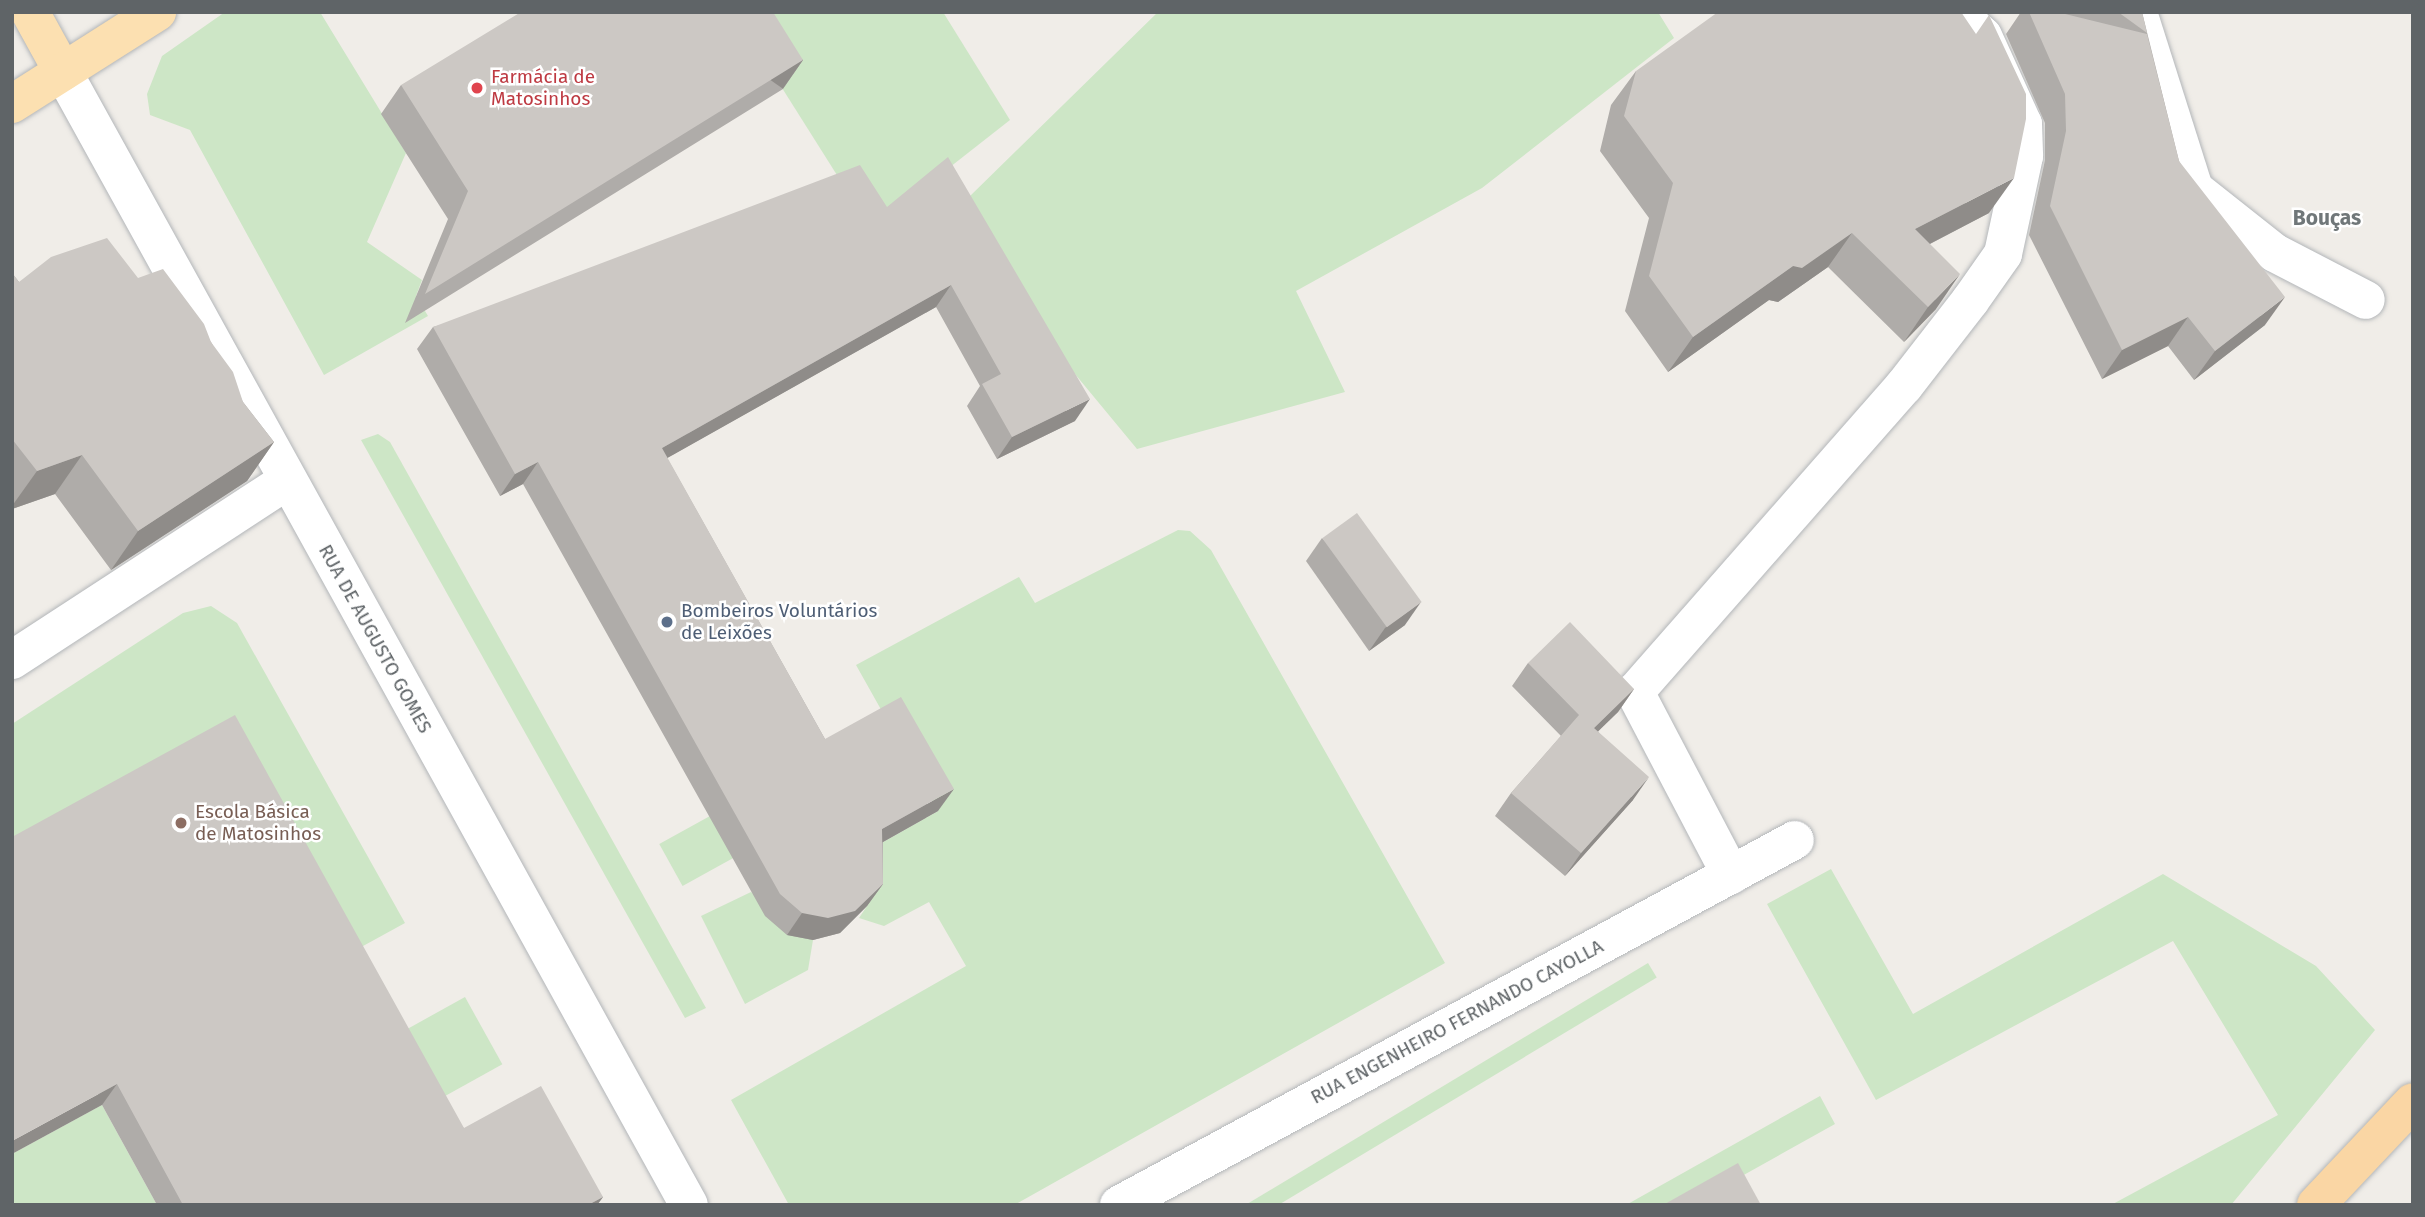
<!DOCTYPE html>
<meta charset="utf-8">
<style>
body{margin:0}
#map{position:relative;width:2425px;height:1217px;overflow:hidden;background:#f0ede8;font-family:"Fira Sans",sans-serif}
div>[style]{position:absolute}
.green>*{inset:0;background:#cde6c6;transform-origin:0 0}
.roads{filter:drop-shadow(0 0 2px #b3b6b9) drop-shadow(0 0 2px #b3b6b9)}
.pedestrian>*{height:38px;margin:-19px;padding:0 19px;transform-origin:19px;border-radius:19px;background:#fff}
.minor>*{height:38px;margin:-19px;padding:0 19px;transform-origin:19px;border-radius:19px;background:#fff}
.tertiary>*{height:38px;margin:-19px;padding:0 19px;transform-origin:19px;border-radius:19px;background:#fff}
.primary>*{height:38px;margin:-19px;padding:0 19px;transform-origin:19px;border-radius:19px;background:#fce0b1}
.trunk>*{height:38px;margin:-19px;padding:0 19px;transform-origin:19px;border-radius:19px;background:#fad6a4}
.wall>*{inset:0;background:#afaca9}
.shaded-wall>*{inset:0;background:#8f8c89;transform-origin:0 0}
.building>*{inset:0;background:#ccc8c4;transform-origin:0 0}
.dots>*{width:19px;height:19px;translate:-50% -50%;box-sizing:border-box;border:4px solid #fff;border-radius:50%}
span{translate:-50% -50%;white-space:nowrap;text-align:center;line-height:1.15;-webkit-text-stroke:5px #fff;paint-order:stroke}
.health-label{font-size:19px;color:#be3a42}
.left{translate:0 -50%;text-align:left}
.service-label{font-size:19px;color:#4e5e75}
.street-label{font-size:19px;color:#5f6467}
.education-label{font-size:19px;color:#785e54}
.neighbourhood-label{font-size:21px;color:#707779;font-weight:700}
.frame{position:absolute;inset:0;border:14px solid #5f6467;pointer-events:none}
</style>
<div id="map">
<div class="green">
<i style="clip-path:polygon(225px 12px,320px 12px,406px 153px,367px 242px,422px 280px,416px 296px,428px 316px,324px 375px,190px 130px,150px 115px,147px 94px,162px 56px)"></i>
<i style="clip-path:polygon(734px 12px,943px 12px,1010px 120px,871px 229px)"></i>
<i style="clip-path:polygon(1158px 12px,1658px 12px,1674px 38px,1482px 188px,1296px 291px,1345px 392px,1137px 449px,1070px 368px,969px 197px)"></i>
<i style="clip-path:polygon(378px 434px,390px 442px,706px 1008px,685px 1018px,361px 440px)"></i>
<i style="clip-path:polygon(1178px 530px,1190px 531px,1211px 550px,1445px 963px,1014px 1205px,789px 1205px,731px 1100px,966px 966px,929px 902px,884px 926px,859px 918px,867px 906px,862px 854px,938px 811px,856px 665px,1019px 577px,1035px 603px)"></i>
<i style="clip-path:polygon(211px 606px,237px 623px,405px 923px,343px 957px,12px 851px,12px 724px,183px 613px)"></i>
<i style="left:710px;top:816px;width:48px;height:58px;rotate:61deg"></i>
<i style="clip-path:polygon(1831px 869px,1913px 1014px,2163px 874px,2316px 966px,2375px 1030px,2231px 1205px,2111px 1205px,2278px 1115px,2173px 941px,1876px 1100px,1767px 904px)"></i>
<i style="clip-path:polygon(751px 892px,813px 940px,808px 970px,745px 1004px,701px 916px)"></i>
<i style="left:1648px;top:963px;width:17px;height:500px;rotate:59deg"></i>
<i style="left:465px;top:997px;width:77px;height:88px;rotate:61deg"></i>
<i style="clip-path:polygon(1820px 1096px,1835px 1124px,1690px 1205px,1626px 1205px)"></i>
<i style="clip-path:polygon(102px 1105px,157px 1205px,12px 1205px,12px 1154px)"></i>
</div>
<div class="roads">
<div class="pedestrian">
<i style="left:1731px;top:875px;width:207px;rotate:-117.7deg"></i>
<i style="left:1635px;top:692px;width:407px;rotate:-48.7deg"></i>
<i style="left:1904px;top:386px;width:108px;rotate:-52.2deg"></i>
</div>
<div class="minor">
<i style="left:1957px;top:12px;width:35px;rotate:43deg"></i>
<i style="left:1983px;top:36px;width:97px;rotate:65.6deg"></i>
<i style="left:2023px;top:124px;width:32px;rotate:88deg"></i>
<i style="left:2024px;top:156px;width:100px;rotate:102.1deg"></i>
<i style="left:2003px;top:254px;width:57px;rotate:125.1deg"></i>
<i style="left:2138px;top:12px;width:186px;rotate:72.4deg"></i>
<i style="left:2194px;top:189px;width:103px;rotate:38.3deg"></i>
<i style="left:2275px;top:253px;width:102px;rotate:27.3deg"></i>
<i style="left:12px;top:660px;width:328px;rotate:-33.1deg"></i>
<i style="left:1119px;top:1205px;width:768px;rotate:-28.37deg"></i>
</div>
<div class="tertiary">
<i style="left:63px;top:72px;width:1294px;rotate:61.08deg"></i>
</div>
<div class="primary">
<i style="left:30px;top:12px;width:68px;rotate:61.2deg"></i>
<i style="left:12px;top:104px;width:172px;rotate:-32.4deg"></i>
</div>
<div class="trunk">
<i style="left:2316px;top:1205px;width:141px;rotate:-46.7deg"></i>
</div>
</div>
<div class="wall">
<i style="clip-path:polygon(2021px 12px,2142px 12px,2179px 161px,2265px 325px,2194px 380px,2168px 346px,2102px 379px,2029px 235px,2045px 160px,2045px 123px,2006px 34px)"></i>
<i style="clip-path:polygon(803px 60px,783px 89px,405px 323px,448px 219px,381px 114px,401px 85px)"></i>
<i style="clip-path:polygon(1636px 71px,1989px 213px,1930px 244px,1936px 309px,1904px 342px,1828px 267px,1778px 302px,1769px 300px,1668px 372px,1625px 311px,1649px 218px,1600px 151px,1611px 105px)"></i>
<i style="clip-path:polygon(887px 207px,1075px 421px,997px 459px,967px 406px,980px 386px,936px 307px,667px 458px,825px 739px,938px 811px,883px 842px,883px 884px,867px 906px,840px 933px,813px 940px,787px 935px,765px 916px,523px 484px,500px 496px,417px 349px,433px 327px)"></i>
<i style="clip-path:polygon(12px 273px,19px 282px,138px 278px,211px 342px,243px 402px,274px 442px,247px 481px,111px 570px,55px 494px,12px 509px)"></i>
<i style="clip-path:polygon(1322px 538px,1405px 625px,1369px 651px,1306px 561px)"></i>
<i style="clip-path:polygon(1528px 663px,1634px 689px,1618px 712px,1598px 731px,1633px 800px,1565px 876px,1495px 816px,1511px 793px,1561px 736px,1512px 686px)"></i>
<i style="clip-path:polygon(12px 837px,464px 1128px,603px 1197px,597px 1205px,157px 1205px,102px 1105px)"></i>
</div>
<div class="shaded-wall">
<i style="left:803px;top:60px;width:35px;height:445px;rotate:125deg"></i>
<i style="clip-path:polygon(2014px 178px,1989px 213px,1891px 264px,1915px 229px)"></i>
<i style="clip-path:polygon(1852px 233px,1828px 267px,1778px 302px,1769px 300px,1668px 372px,1693px 337px,1793px 266px)"></i>
<i style="clip-path:polygon(1960px 274px,1936px 309px,1904px 342px,1928px 307px)"></i>
<i style="clip-path:polygon(951px 285px,936px 307px,646px 470px,662px 448px)"></i>
<i style="clip-path:polygon(2285px 297px,2265px 325px,2194px 380px,2215px 351px)"></i>
<i style="clip-path:polygon(2188px 317px,2168px 346px,2102px 379px,2122px 350px)"></i>
<i style="clip-path:polygon(1090px 399px,1075px 421px,997px 459px,1012px 437px)"></i>
<i style="clip-path:polygon(274px 442px,247px 481px,111px 570px,138px 531px)"></i>
<i style="clip-path:polygon(82px 455px,55px 494px,12px 509px,12px 506px,37px 471px)"></i>
<i style="clip-path:polygon(538px 462px,523px 484px,500px 496px,515px 474px)"></i>
<i style="clip-path:polygon(1421px 602px,1405px 625px,1369px 651px,1385px 628px)"></i>
<i style="clip-path:polygon(1634px 689px,1618px 712px,1578px 751px,1594px 728px)"></i>
<i style="clip-path:polygon(1649px 777px,1633px 800px,1565px 876px,1581px 853px)"></i>
<i style="clip-path:polygon(954px 789px,938px 811px,867px 851px,882px 829px)"></i>
<i style="clip-path:polygon(883px 884px,867px 906px,840px 933px,813px 940px,787px 935px,802px 913px)"></i>
<i style="clip-path:polygon(117px 1084px,102px 1105px,12px 1154px,12px 1141px)"></i>
<i style="clip-path:polygon(603px 1197px,597px 1205px,588px 1205px)"></i>
</div>
<div class="building">
<i style="clip-path:polygon(521px 12px,773px 12px,803px 60px,425px 294px,468px 191px,401px 85px)"></i>
<i style="clip-path:polygon(1718px 12px,1961px 12px,1976px 34px,1989px 15px,2026px 94px,2026px 119px,2014px 178px,1915px 229px,1960px 274px,1928px 307px,1852px 233px,1802px 268px,1793px 266px,1693px 337px,1649px 276px,1673px 183px,1624px 116px,1636px 71px)"></i>
<i style="clip-path:polygon(2029px 12px,2057px 12px,2147px 34px,2179px 161px,2285px 297px,2215px 351px,2188px 317px,2122px 350px,2050px 206px,2066px 131px,2065px 94px)"></i>
<i style="clip-path:polygon(2118px 12px,2142px 12px,2147px 33px)"></i>
<i style="clip-path:polygon(948px 157px,1090px 399px,1012px 437px,982px 384px,1001px 374px,951px 285px,662px 448px,825px 739px,901px 697px,954px 789px,882px 829px,883px 884px,855px 911px,828px 918px,802px 913px,780px 894px,538px 462px,515px 474px,433px 327px,860px 165px,887px 207px)"></i>
<i style="clip-path:polygon(107px 238px,138px 278px,163px 269px,204px 324px,211px 342px,233px 372px,243px 402px,274px 442px,138px 531px,82px 455px,37px 471px,12px 439px,12px 273px,19px 282px,51px 257px)"></i>
<i style="left:1357px;top:513px;width:110px;height:43px;rotate:54deg"></i>
<i style="clip-path:polygon(1570px 622px,1634px 689px,1594px 728px,1649px 777px,1581px 853px,1511px 793px,1579px 715px,1528px 663px)"></i>
<i style="clip-path:polygon(235px 715px,464px 1128px,541px 1086px,603px 1197px,588px 1205px,183px 1205px,117px 1084px,12px 1141px,12px 837px)"></i>
<i style="clip-path:polygon(1738px 1163px,1761px 1205px,1663px 1205px)"></i>
</div>
<div class="dots">
<i style="left:477px;top:88px;background:#e0444e"></i>
<i style="left:667px;top:622px;background:#5c6f8a"></i>
<i style="left:181px;top:823px;background:#8d6e63"></i>
</div>
<div class="health-label">
<span class="left" style="left:491px;top:88px">Farmácia de<br>Matosinhos</span>
</div>
<div class="service-label">
<span class="left" style="left:681px;top:622px">Bombeiros Voluntários<br>de Leixões</span>
</div>
<div class="street-label">
<span style="left:375px;top:639px;rotate:61deg">RUA DE AUGUSTO GOMES</span>
<span style="left:1457px;top:1022px;rotate:-28deg">RUA ENGENHEIRO FERNANDO CAYOLLA</span>
</div>
<div class="education-label">
<span class="left" style="left:195px;top:823px">Escola Básica<br>de Matosinhos</span>
</div>
<div class="neighbourhood-label">
<span style="left:2327px;top:218px">Bouças</span>
</div>
<div class="frame"></div>
</div>
